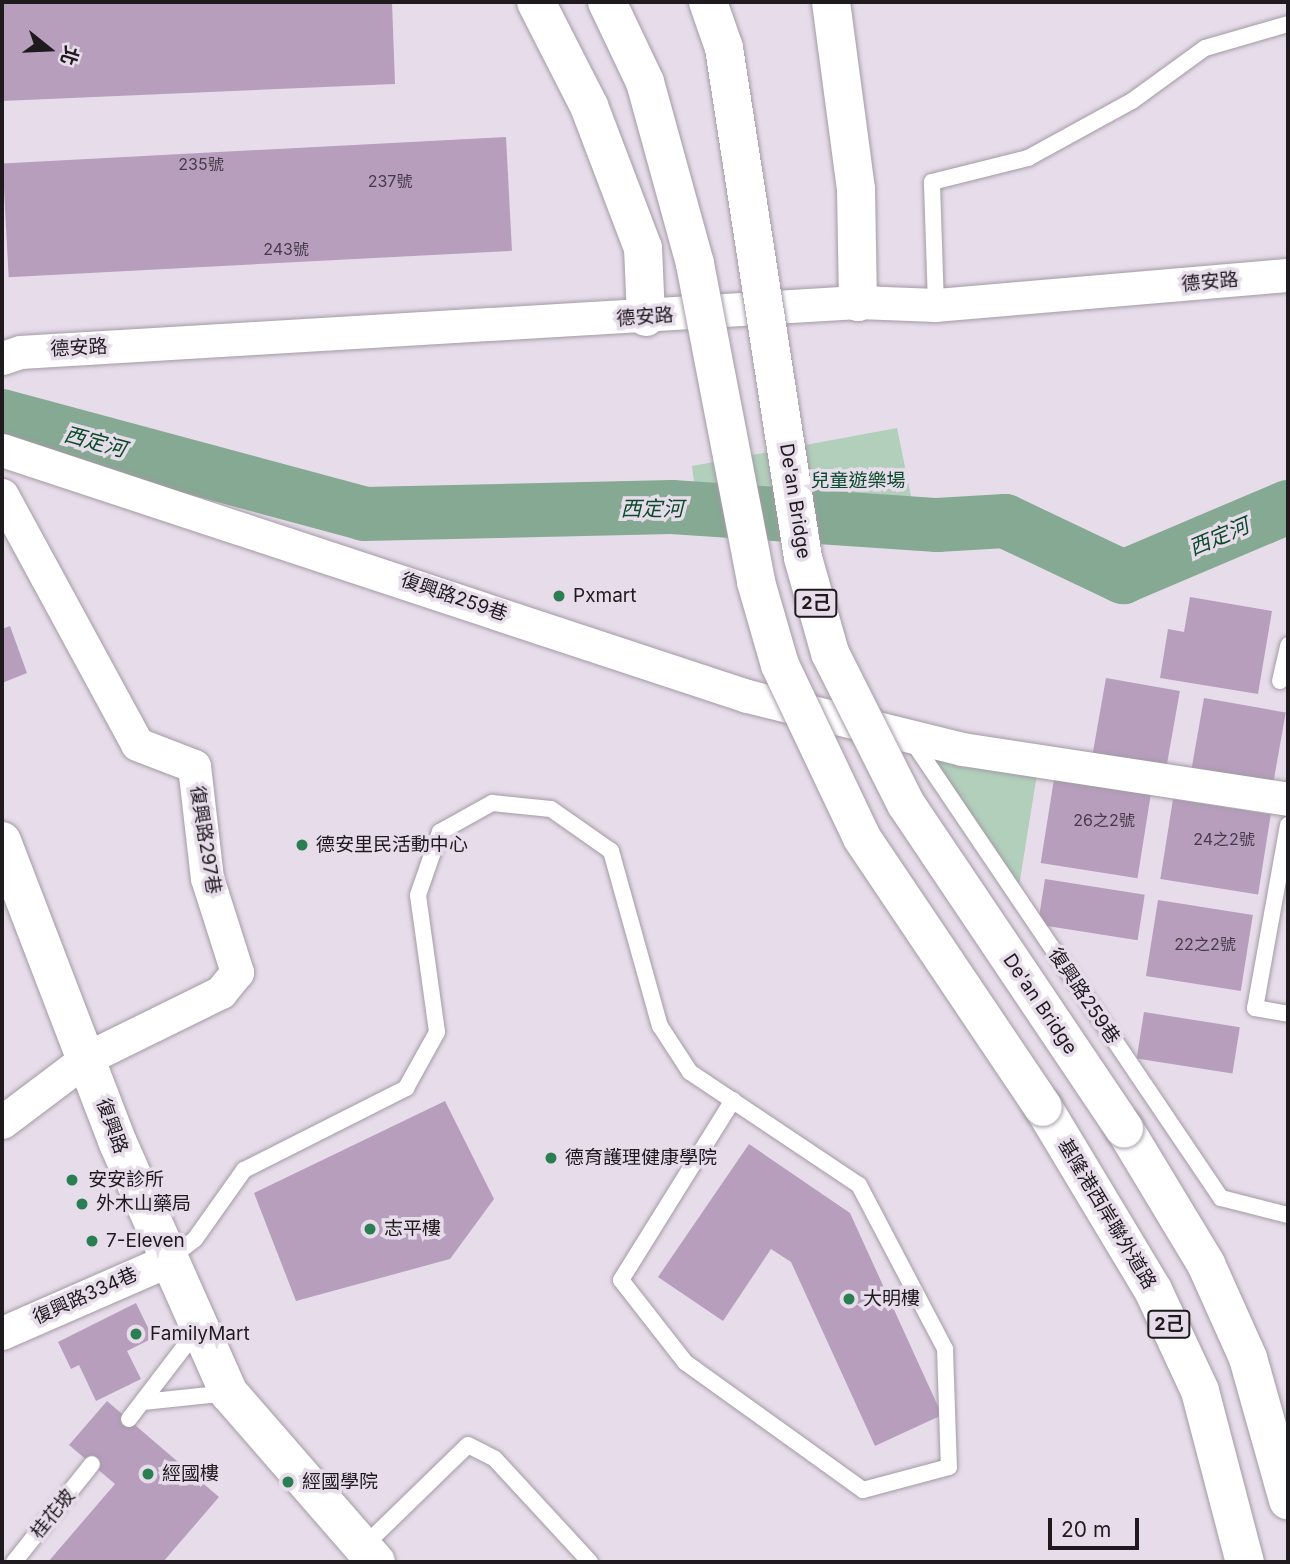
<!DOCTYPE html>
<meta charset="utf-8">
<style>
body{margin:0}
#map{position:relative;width:1290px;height:1564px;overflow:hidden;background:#e7ddea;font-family:Inter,"Noto Sans TC",sans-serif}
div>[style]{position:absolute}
.green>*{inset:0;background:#b1cfbb}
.river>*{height:54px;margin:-27px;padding:0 27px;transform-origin:27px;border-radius:27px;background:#85a992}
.building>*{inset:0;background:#b79ebd;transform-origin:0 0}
.roads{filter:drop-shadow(0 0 2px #a39aa5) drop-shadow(0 0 2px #a39aa5)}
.lane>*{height:16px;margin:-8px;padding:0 8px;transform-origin:8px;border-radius:8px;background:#fff}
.street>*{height:33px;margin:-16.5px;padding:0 16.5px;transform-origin:16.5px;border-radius:16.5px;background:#fff}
.secondary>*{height:38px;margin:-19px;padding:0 19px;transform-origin:19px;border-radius:19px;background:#fff}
.primary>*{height:38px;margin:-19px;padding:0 19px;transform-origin:19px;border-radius:19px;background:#fff}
.bridges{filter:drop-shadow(0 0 2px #a39aa5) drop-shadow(0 0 2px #a39aa5)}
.primary-bridge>*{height:38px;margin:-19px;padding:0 19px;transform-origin:19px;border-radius:19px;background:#fff}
.dots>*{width:19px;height:19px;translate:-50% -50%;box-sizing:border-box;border:4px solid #e7ddea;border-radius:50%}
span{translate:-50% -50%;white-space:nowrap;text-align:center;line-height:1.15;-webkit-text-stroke:7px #e7ddea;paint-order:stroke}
.number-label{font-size:16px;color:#443b46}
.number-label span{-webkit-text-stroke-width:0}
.shield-label span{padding:2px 5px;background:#e7ddea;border:2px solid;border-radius:5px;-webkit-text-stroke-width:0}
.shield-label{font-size:18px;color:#1e1a1e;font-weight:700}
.street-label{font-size:19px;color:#1e1a1e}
.park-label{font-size:19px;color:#0b4b2b}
.poi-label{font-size:19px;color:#1e1a1e}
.left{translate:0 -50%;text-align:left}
.water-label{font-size:21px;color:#0b4b2b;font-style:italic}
.frame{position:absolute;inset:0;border:4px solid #1e1a1e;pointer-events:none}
.north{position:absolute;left:14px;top:14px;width:70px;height:70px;-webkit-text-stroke:5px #e7ddea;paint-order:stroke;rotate:108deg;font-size:19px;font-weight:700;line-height:28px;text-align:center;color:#1e1a1e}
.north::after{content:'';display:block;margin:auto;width:24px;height:32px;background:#1e1a1e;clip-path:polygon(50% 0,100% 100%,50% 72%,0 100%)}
.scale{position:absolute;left:1048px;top:1518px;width:91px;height:32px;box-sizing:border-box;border:4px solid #1e1a1e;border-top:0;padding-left:9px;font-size:21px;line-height:24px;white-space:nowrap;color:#1e1a1e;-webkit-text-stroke:5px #e7ddea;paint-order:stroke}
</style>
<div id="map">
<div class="green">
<i style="clip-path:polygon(897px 428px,917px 525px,700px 529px,692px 466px)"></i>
<i style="clip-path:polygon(917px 741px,1038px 768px,1019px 886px)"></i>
</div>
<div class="river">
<i style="left:2px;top:416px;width:375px;rotate:15.1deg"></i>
<i style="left:364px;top:514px;width:308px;rotate:-1.3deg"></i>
<i style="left:672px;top:507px;width:266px;rotate:3.9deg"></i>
<i style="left:937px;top:525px;width:68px;rotate:-3.4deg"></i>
<i style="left:1005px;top:521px;width:131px;rotate:25.4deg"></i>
<i style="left:1123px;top:577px;width:179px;rotate:-23deg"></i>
</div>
<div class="building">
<i style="clip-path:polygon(2px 2px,392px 2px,395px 84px,2px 101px)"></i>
<i style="left:506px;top:137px;width:114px;height:504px;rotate:87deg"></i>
<i style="clip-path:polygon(1190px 597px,1272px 611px,1258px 694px,1160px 678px,1168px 629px,1184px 632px)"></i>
<i style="clip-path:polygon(10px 626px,27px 673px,2px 683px,2px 629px)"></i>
<i style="left:1106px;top:678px;width:75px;height:79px;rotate:10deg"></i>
<i style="left:1204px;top:698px;width:83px;height:78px;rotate:10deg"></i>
<i style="left:1054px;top:779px;width:98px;height:85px;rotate:9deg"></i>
<i style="left:1173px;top:799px;width:99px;height:81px;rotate:9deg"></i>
<i style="left:1045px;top:879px;width:101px;height:46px;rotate:9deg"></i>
<i style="left:1158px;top:900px;width:96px;height:77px;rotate:9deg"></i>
<i style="left:1144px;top:1012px;width:97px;height:47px;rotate:9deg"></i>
<i style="clip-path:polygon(445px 1101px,494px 1199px,450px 1259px,296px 1301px,254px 1193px)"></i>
<i style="clip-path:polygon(749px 1144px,850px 1213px,942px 1415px,875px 1446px,791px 1262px,771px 1249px,723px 1321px,658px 1277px)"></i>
<i style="clip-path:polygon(136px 1303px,153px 1338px,127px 1351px,141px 1379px,96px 1401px,79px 1365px,71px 1369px,58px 1342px)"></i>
<i style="clip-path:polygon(107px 1401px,219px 1497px,163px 1562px,48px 1562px,115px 1484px,69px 1445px)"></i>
</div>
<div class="roads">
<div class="lane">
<i style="left:936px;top:305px;width:123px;rotate:-91.9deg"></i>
<i style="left:932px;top:182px;width:99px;rotate:-14deg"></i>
<i style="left:1028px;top:158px;width:119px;rotate:-28.7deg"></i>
<i style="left:1132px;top:101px;width:90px;rotate:-36deg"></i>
<i style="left:1205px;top:48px;width:86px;rotate:-16.1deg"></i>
<i style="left:1280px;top:681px;width:37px;rotate:-77deg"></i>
<i style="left:911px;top:739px;width:554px;rotate:55.97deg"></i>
<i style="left:1221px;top:1198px;width:69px;rotate:14.2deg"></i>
<i style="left:1288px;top:825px;width:186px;rotate:100.2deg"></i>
<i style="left:1255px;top:1008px;width:34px;rotate:10deg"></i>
<i style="left:170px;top:1258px;width:31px;rotate:-37deg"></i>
<i style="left:195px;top:1239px;width:85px;rotate:-54.6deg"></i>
<i style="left:244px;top:1170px;width:182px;rotate:-26.8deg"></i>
<i style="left:406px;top:1088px;width:64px;rotate:-61deg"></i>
<i style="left:437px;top:1032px;width:138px;rotate:-97.9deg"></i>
<i style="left:418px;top:895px;width:67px;rotate:-70.8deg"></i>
<i style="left:440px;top:832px;width:60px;rotate:-29.1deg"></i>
<i style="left:492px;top:803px;width:59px;rotate:5.8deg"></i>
<i style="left:551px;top:809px;width:73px;rotate:35deg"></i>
<i style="left:611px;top:851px;width:182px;rotate:74.4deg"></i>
<i style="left:660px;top:1026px;width:55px;rotate:56.9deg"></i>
<i style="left:690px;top:1072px;width:203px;rotate:33.8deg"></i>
<i style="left:859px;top:1185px;width:185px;rotate:62.3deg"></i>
<i style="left:945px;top:1349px;width:118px;rotate:88.1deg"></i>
<i style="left:949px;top:1467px;width:89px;rotate:165deg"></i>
<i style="left:863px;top:1490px;width:219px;rotate:-144.3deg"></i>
<i style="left:685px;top:1362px;width:104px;rotate:-128deg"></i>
<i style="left:621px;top:1280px;width:212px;rotate:-58.1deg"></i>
<i style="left:143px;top:1402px;width:86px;rotate:-6deg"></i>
<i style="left:129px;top:1419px;width:112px;rotate:-52.6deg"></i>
<i style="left:363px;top:1547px;width:146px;rotate:-44.2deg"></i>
<i style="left:468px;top:1445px;width:30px;rotate:27deg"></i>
<i style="left:495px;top:1459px;width:140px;rotate:47.3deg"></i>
<i style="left:14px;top:1562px;width:125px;rotate:-51.5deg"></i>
</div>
<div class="street">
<i style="left:2px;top:358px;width:19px;rotate:-18deg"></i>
<i style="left:20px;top:352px;width:839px;rotate:-3.41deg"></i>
<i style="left:858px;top:302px;width:78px;rotate:2.2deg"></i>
<i style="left:936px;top:305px;width:353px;rotate:-4.9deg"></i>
<i style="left:2px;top:450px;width:785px;rotate:18.27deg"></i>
<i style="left:747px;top:696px;width:221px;rotate:13.8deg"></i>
<i style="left:962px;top:749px;width:330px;rotate:8.7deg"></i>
<i style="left:2px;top:495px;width:283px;rotate:61.5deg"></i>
<i style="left:137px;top:744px;width:61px;rotate:21.1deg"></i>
<i style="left:194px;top:766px;width:113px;rotate:83.4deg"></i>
<i style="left:207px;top:878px;width:99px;rotate:72.3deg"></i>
<i style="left:237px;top:972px;width:26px;rotate:129deg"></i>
<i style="left:221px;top:992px;width:149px;rotate:153.8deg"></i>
<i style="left:87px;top:1058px;width:106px;rotate:143deg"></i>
<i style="left:2px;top:1333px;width:182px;rotate:-23.6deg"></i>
</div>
<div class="secondary">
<i style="left:2px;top:841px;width:324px;rotate:69deg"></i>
<i style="left:118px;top:1143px;width:274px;rotate:66.1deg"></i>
<i style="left:229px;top:1393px;width:224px;rotate:49deg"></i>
</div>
<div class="primary">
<i style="left:536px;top:2px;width:117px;rotate:63deg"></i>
<i style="left:589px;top:106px;width:152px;rotate:69.2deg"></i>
<i style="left:643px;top:248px;width:69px;rotate:87.5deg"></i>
<i style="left:831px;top:2px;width:189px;rotate:82.4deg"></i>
<i style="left:856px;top:189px;width:113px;rotate:89deg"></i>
<i style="left:1043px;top:1107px;width:214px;rotate:59deg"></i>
<i style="left:1153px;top:1290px;width:111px;rotate:65deg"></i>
<i style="left:1200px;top:1391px;width:177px;rotate:75.3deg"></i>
<i style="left:1124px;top:1128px;width:159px;rotate:58.9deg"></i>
<i style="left:1206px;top:1264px;width:103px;rotate:65.9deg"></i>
<i style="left:1248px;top:1358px;width:148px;rotate:74.3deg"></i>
</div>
</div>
<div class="bridges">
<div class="primary-bridge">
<i style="left:607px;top:2px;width:89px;rotate:64.6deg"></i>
<i style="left:645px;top:82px;width:189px;rotate:74.6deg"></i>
<i style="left:695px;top:264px;width:324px;rotate:79.1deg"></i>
<i style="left:756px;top:582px;width:86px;rotate:73.9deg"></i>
<i style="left:780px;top:665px;width:191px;rotate:64.6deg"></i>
<i style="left:862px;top:838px;width:324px;rotate:56.1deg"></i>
<i style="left:708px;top:2px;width:49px;rotate:70.8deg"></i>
<i style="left:724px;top:48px;width:516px;rotate:81.19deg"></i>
<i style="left:803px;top:558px;width:99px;rotate:74.1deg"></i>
<i style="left:830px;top:653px;width:169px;rotate:63.3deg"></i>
<i style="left:906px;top:804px;width:391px;rotate:56.1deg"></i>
</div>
</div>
<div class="dots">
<i style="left:559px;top:596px;background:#2a7e51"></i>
<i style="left:302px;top:845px;background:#2a7e51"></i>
<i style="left:551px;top:1158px;background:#2a7e51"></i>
<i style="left:72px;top:1180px;background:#2a7e51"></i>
<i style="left:82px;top:1204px;background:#2a7e51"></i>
<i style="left:370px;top:1229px;background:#2a7e51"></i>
<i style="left:92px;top:1241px;background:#2a7e51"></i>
<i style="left:849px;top:1299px;background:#2a7e51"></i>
<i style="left:136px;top:1334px;background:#2a7e51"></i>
<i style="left:148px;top:1474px;background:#2a7e51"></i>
<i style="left:288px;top:1482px;background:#2a7e51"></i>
</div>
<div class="number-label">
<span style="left:201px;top:164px">235號</span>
<span style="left:390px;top:181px">237號</span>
<span style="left:286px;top:249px">243號</span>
<span style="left:1104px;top:820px">26之2號</span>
<span style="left:1224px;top:839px">24之2號</span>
<span style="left:1205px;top:944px">22之2號</span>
</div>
<div class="shield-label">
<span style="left:816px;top:603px">2己</span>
<span style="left:1169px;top:1324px">2己</span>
</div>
<div class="street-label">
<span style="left:1210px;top:282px;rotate:-5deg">德安路</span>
<span style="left:645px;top:317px;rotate:-4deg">德安路</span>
<span style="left:79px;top:348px;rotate:-3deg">德安路</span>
<span style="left:795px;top:501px;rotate:81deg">De'an Bridge</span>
<span style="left:454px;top:597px;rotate:19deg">復興路259巷</span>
<span style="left:205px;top:840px;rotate:81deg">復興路297巷</span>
<span style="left:1084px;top:996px;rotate:56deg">復興路259巷</span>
<span style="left:1040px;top:1004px;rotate:56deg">De'an Bridge</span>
<span style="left:112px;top:1126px;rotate:70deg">復興路</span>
<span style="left:1107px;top:1214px;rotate:59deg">基隆港西岸聯外道路</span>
<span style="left:85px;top:1296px;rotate:-24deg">復興路334巷</span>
<span style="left:53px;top:1514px;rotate:-51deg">桂花坡</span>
</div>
<div class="park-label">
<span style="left:858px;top:481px">兒童遊樂場</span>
</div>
<div class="poi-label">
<span class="left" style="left:573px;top:596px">Pxmart</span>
<span class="left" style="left:316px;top:845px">德安里民活動中心</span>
<span class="left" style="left:565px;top:1158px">德育護理健康學院</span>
<span class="left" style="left:88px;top:1180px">安安診所</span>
<span class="left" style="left:96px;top:1204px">外木山藥局</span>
<span class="left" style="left:384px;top:1229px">志平樓</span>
<span class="left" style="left:106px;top:1241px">7-Eleven</span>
<span class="left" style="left:863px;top:1299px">大明樓</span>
<span class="left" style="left:150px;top:1334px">FamilyMart</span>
<span class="left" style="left:162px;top:1474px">經國樓</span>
<span class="left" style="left:302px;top:1482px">經國學院</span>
</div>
<div class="water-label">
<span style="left:95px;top:442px;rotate:15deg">西定河</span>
<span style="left:652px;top:509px">西定河</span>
<span style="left:1219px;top:537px;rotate:-23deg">西定河</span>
</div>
<div class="frame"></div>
<div class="north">北</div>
<div class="scale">20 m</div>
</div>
